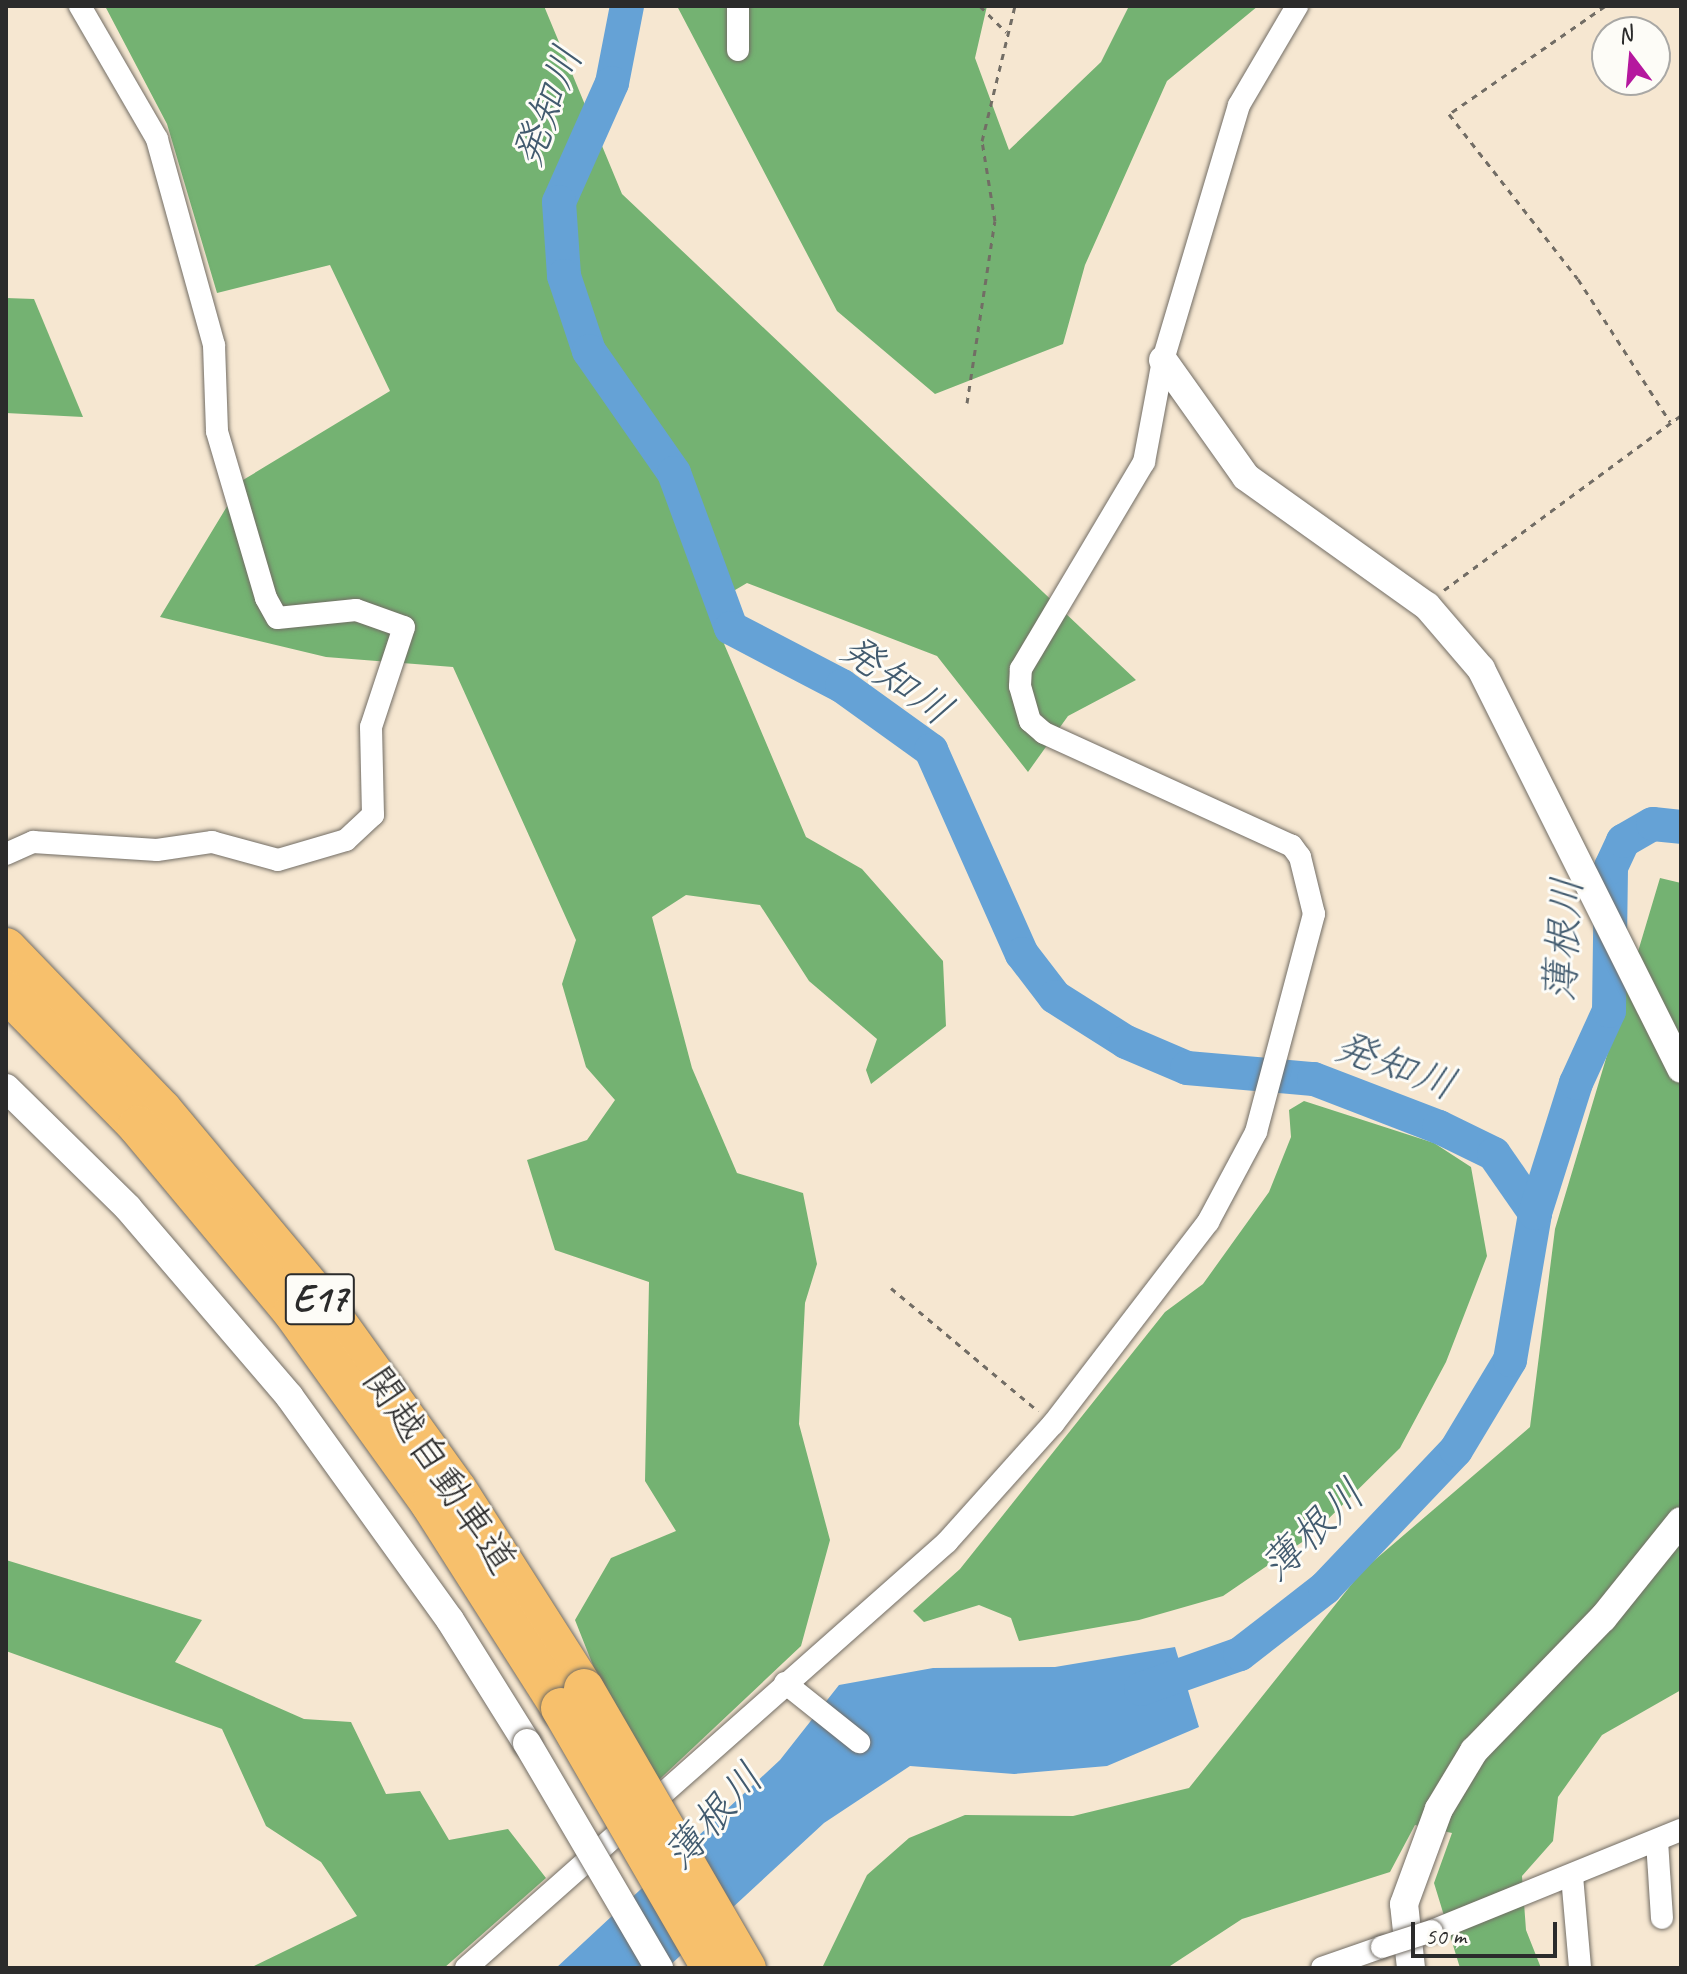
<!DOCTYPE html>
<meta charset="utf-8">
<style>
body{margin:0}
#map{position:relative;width:1687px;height:1974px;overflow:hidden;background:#f6e7d1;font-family:Caveat,"Klee One",sans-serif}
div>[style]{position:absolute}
.forest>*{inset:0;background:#74b272}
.water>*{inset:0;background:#65a2d6}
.river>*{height:34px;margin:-17px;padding:0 17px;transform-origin:17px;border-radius:17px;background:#65a2d6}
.path>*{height:3px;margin-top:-1.5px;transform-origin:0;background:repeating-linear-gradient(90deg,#726d65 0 6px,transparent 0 12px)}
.roads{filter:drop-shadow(0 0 2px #726d65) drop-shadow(0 0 2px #726d65)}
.minor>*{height:22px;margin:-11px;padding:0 11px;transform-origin:11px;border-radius:11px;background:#fff}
.tertiary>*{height:28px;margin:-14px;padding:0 14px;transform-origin:14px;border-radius:14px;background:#fff}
.motorway>*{height:40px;margin:-20px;padding:0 20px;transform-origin:20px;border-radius:20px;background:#f7c06c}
.bridges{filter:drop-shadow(0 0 2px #726d65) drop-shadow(0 0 2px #726d65)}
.minor-bridge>*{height:22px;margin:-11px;padding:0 11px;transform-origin:11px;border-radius:11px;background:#fff}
.tertiary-bridge>*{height:28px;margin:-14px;padding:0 14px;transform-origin:14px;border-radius:14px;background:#fff}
.motorway-bridge>*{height:40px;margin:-20px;padding:0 20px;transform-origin:20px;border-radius:20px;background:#f7c06c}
span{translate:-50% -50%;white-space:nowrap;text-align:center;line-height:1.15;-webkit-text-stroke:6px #fdfcf7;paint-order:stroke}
.shield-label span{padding:2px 6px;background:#fdfcf7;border:2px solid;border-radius:6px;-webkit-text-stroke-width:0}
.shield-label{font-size:38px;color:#2b2b2b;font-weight:700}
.street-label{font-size:40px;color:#2b2b2b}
.water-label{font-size:42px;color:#425b6f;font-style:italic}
.frame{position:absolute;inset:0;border:8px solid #2b2b2b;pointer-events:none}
.north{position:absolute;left:1591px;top:16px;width:80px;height:80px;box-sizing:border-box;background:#fdfcf7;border:2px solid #a9a8a5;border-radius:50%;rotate:344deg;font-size:22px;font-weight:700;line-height:32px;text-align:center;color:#2b2b2b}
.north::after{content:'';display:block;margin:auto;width:28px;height:36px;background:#b5179e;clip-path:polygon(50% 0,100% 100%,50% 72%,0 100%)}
.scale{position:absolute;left:1411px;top:1922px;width:146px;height:36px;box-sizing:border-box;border:4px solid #2b2b2b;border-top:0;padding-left:10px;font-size:24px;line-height:28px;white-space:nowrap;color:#2b2b2b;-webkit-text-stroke:6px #fdfcf7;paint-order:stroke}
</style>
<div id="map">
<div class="forest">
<i style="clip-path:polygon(105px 6px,544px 6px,622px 194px,1136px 680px,1068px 716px,1028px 772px,937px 656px,747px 583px,708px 606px,806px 837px,862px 869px,943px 961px,946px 1026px,871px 1084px,866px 1070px,877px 1039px,809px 981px,760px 905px,686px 895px,652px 917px,692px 1068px,737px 1173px,803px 1193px,817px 1264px,805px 1303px,799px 1424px,830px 1540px,801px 1646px,644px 1794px,575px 1620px,611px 1558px,676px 1531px,645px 1481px,649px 1282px,555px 1250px,527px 1160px,587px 1140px,615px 1100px,586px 1067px,562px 984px,576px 940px,453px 667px,326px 657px,160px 617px,243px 480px,390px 391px,330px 265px,217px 293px,167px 124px)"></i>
<i style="clip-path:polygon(677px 6px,987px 6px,975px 58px,1009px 150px,1101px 62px,1129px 6px,1258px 6px,1167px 81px,1085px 265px,1063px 344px,935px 394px,837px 311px)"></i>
<i style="clip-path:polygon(6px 298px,34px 299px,83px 417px,6px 413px)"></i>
<i style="clip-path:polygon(1660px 878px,1681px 883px,1681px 1690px,1602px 1735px,1558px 1797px,1553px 1841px,1522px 1876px,1526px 1930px,1541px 1968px,1460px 1968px,1434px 1883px,1452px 1833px,1415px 1825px,1390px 1872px,1242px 1919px,1167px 1968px,822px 1968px,867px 1875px,909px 1838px,965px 1815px,1073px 1816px,1189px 1788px,1363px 1570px,1530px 1427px,1555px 1229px)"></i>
<i style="clip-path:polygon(1304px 1101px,1434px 1143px,1471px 1167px,1487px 1256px,1446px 1362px,1400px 1448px,1311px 1536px,1223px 1596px,1139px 1620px,1019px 1641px,1011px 1618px,979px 1605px,924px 1622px,913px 1611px,960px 1569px,1165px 1312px,1203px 1284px,1269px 1192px,1291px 1137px,1289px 1110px)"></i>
<i style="clip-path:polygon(6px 1560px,202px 1620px,175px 1662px,304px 1719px,351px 1722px,386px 1794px,420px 1791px,449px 1840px,508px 1829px,546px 1878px,444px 1968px,250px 1968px,357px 1916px,321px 1862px,266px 1826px,222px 1729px,6px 1651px)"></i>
</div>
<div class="water">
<i style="clip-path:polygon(1175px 1647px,1199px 1727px,1107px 1766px,1014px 1774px,910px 1766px,824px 1823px,667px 1968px,556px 1968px,780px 1760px,839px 1685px,933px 1668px,1055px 1667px)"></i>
</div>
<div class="river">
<i style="left:627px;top:6px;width:78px;rotate:101deg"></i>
<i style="left:612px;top:83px;width:130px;rotate:114deg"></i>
<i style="left:559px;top:202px;width:74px;rotate:86.1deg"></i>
<i style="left:564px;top:276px;width:79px;rotate:71.6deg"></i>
<i style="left:589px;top:351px;width:149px;rotate:55.1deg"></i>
<i style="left:674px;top:473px;width:165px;rotate:69.8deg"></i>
<i style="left:731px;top:628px;width:125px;rotate:27.6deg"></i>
<i style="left:842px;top:686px;width:110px;rotate:35.7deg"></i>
<i style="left:931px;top:750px;width:223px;rotate:66deg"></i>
<i style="left:1022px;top:954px;width:54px;rotate:52.5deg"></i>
<i style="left:1055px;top:997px;width:84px;rotate:32.4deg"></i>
<i style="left:1126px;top:1042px;width:66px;rotate:23.1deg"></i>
<i style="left:1187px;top:1068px;width:127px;rotate:5deg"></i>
<i style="left:1314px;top:1079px;width:134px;rotate:21deg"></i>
<i style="left:1439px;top:1127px;width:61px;rotate:26.1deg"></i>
<i style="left:1494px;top:1154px;width:72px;rotate:55.2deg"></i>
<i style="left:1141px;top:1689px;width:105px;rotate:-19.5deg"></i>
<i style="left:1240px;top:1654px;width:108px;rotate:-37.8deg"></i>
<i style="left:1325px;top:1588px;width:190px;rotate:-46.5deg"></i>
<i style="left:1456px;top:1450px;width:105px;rotate:-59deg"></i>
<i style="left:1510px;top:1360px;width:149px;rotate:-80.3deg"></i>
<i style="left:1535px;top:1213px;width:136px;rotate:-72.5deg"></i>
<i style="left:1576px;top:1083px;width:79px;rotate:-65.4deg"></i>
<i style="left:1609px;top:1011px;width:144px;rotate:-89.2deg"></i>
<i style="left:1611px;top:867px;width:29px;rotate:-65deg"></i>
<i style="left:1623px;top:841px;width:34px;rotate:-30deg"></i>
<i style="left:1653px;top:824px;width:28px;rotate:6deg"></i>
</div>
<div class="path">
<i style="left:980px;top:6px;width:37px;rotate:45deg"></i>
<i style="left:1605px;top:6px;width:190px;rotate:145.3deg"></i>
<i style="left:1449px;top:114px;width:209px;rotate:52deg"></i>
<i style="left:1578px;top:279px;width:170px;rotate:57.2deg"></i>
<i style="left:967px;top:403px;width:184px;rotate:-81.3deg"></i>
<i style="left:995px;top:221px;width:81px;rotate:-99.2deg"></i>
<i style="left:982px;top:141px;width:139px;rotate:-76.3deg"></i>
<i style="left:1444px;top:590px;width:295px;rotate:-36.4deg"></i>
<i style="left:891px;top:1288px;width:192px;rotate:39.9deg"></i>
</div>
<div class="roads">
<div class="minor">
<i style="left:738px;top:50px;width:44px;rotate:-90deg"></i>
<i style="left:6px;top:854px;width:30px;rotate:-24deg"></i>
<i style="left:33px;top:842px;width:124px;rotate:3.7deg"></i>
<i style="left:157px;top:850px;width:56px;rotate:-8.3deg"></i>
<i style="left:212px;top:842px;width:68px;rotate:15.3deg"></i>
<i style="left:278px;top:860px;width:71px;rotate:-16.4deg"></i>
<i style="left:346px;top:840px;width:37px;rotate:-43deg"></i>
<i style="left:373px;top:815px;width:88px;rotate:-91.3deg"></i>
<i style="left:371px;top:727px;width:105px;rotate:-71.7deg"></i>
<i style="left:404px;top:627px;width:51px;rotate:-160.5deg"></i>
<i style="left:356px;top:610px;width:79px;rotate:174.2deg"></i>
<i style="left:277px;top:618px;width:23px;rotate:-119deg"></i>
<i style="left:266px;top:598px;width:174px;rotate:-106.4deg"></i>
<i style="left:217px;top:431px;width:86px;rotate:-92deg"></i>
<i style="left:214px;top:345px;width:214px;rotate:-105.5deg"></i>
<i style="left:157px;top:139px;width:154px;rotate:-120.1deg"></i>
<i style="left:785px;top:1683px;width:95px;rotate:38.6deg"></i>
<i style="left:1657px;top:1841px;width:77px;rotate:86.3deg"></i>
<i style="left:1572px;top:1876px;width:92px;rotate:85deg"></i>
<i style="left:1432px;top:1931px;width:269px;rotate:-22.1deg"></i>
<i style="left:466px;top:1968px;width:643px;rotate:-41.53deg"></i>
<i style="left:947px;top:1542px;width:159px;rotate:-48.1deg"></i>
<i style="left:1053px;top:1424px;width:255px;rotate:-52.5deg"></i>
<i style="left:1208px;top:1222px;width:102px;rotate:-61.9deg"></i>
<i style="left:1256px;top:1132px;width:226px;rotate:-75.1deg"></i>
<i style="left:1314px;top:914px;width:59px;rotate:-103.8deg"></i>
<i style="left:1300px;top:857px;width:14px;rotate:-126deg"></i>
<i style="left:1292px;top:846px;width:273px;rotate:-155.5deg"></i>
<i style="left:1044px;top:733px;width:18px;rotate:-139deg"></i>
<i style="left:1030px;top:721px;width:36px;rotate:-106deg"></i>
<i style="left:1020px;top:686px;width:17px;rotate:-87deg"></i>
<i style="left:1021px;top:669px;width:241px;rotate:-59.3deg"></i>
<i style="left:1144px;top:462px;width:104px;rotate:-79.4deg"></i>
<i style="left:1163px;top:360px;width:266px;rotate:-73.4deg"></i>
<i style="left:1239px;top:105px;width:115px;rotate:-59.6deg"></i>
<i style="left:1322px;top:1968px;width:64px;rotate:-19.3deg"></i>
</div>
<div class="tertiary">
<i style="left:1163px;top:360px;width:143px;rotate:54.6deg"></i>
<i style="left:1246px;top:477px;width:222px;rotate:35.5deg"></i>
<i style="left:1427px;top:606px;width:83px;rotate:49.4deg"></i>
<i style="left:1481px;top:669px;width:447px;rotate:63.4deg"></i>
<i style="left:6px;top:1088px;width:171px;rotate:44.5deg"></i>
<i style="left:128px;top:1208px;width:248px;rotate:49.4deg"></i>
<i style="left:289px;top:1396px;width:276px;rotate:54.3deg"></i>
<i style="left:450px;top:1620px;width:145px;rotate:58deg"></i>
<i style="left:1411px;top:1968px;width:64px;rotate:-96.2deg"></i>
<i style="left:1404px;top:1904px;width:101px;rotate:-69.8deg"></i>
<i style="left:1439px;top:1809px;width:68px;rotate:-58.9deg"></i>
<i style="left:1474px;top:1751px;width:185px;rotate:-45.9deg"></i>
<i style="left:1603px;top:1618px;width:124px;rotate:-51.2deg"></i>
</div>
<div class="motorway">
<i style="left:6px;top:948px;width:225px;rotate:46.1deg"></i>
<i style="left:162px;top:1110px;width:245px;rotate:50.1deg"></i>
<i style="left:319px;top:1298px;width:236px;rotate:54.3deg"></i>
<i style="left:457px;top:1490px;width:236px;rotate:57.5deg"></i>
<i style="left:6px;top:991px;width:189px;rotate:45.6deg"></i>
<i style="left:138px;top:1126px;width:242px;rotate:50.2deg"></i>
<i style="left:293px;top:1312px;width:236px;rotate:54.3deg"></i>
<i style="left:431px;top:1504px;width:242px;rotate:57.5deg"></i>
</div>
</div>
<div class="bridges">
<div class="minor-bridge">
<i style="left:1382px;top:1947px;width:52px;rotate:-17.7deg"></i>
</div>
<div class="tertiary-bridge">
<i style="left:527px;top:1743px;width:261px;rotate:59.6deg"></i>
</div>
<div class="motorway-bridge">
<i style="left:584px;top:1689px;width:323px;rotate:59.9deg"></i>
<i style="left:561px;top:1708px;width:301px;rotate:59.9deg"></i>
</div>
</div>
<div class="shield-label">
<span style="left:320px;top:1299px">E17</span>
</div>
<div class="street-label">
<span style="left:440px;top:1470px;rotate:56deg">関越自動車道</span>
</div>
<div class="water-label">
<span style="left:548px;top:107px;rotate:-69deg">発知川</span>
<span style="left:896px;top:680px;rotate:35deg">発知川</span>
<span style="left:1564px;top:940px;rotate:-86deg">薄根川</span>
<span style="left:1395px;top:1066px;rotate:20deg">発知川</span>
<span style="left:1313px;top:1531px;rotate:-44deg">薄根川</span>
<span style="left:714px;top:1817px;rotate:-48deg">薄根川</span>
</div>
<div class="frame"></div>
<div class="north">N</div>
<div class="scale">50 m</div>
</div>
